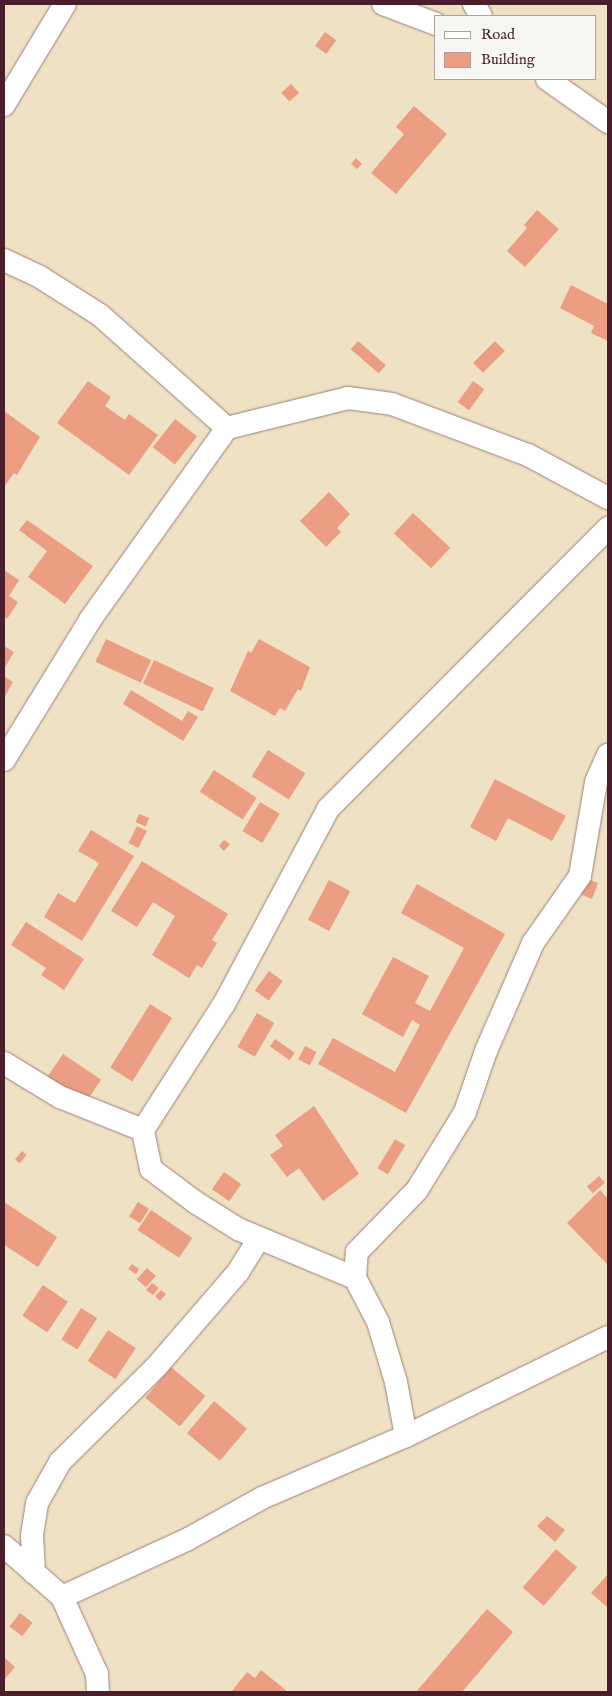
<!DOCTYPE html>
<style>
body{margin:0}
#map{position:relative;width:612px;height:1696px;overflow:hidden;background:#efe1c4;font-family:"IM FELL English",serif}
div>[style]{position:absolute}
.building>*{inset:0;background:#eb9e82;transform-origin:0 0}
.roads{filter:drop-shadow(0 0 1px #9c8078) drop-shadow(0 0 1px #9c8078)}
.minor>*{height:22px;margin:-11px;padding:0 11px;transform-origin:11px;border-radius:11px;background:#fff}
span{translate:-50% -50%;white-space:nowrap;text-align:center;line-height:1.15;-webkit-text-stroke:4px #f6f6f2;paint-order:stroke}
.frame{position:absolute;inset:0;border:5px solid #4a1f2b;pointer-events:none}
.legend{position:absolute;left:434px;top:15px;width:162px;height:65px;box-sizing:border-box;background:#f6f6f2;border:1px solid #b1a0a2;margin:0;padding:6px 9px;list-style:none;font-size:15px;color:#4a1f2b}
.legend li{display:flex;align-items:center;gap:10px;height:25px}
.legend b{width:25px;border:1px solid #b1a0a2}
</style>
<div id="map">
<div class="building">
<i style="left:325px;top:32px;width:14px;height:17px;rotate:36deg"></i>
<i style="left:291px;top:84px;width:12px;height:13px;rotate:48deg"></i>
<i style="clip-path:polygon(414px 106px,447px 134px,396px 194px,371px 173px,404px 134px,396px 127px)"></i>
<i style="clip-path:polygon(356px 158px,362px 164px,357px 169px,351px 164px)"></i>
<i style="clip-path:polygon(537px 210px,559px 229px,525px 267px,507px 251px,527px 228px,524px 225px)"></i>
<i style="clip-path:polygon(571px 285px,608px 304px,608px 341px,591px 333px,594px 326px,560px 308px)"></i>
<i style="left:358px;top:341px;width:37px;height:11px;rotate:41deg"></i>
<i style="left:495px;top:341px;width:14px;height:31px;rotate:45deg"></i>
<i style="clip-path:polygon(88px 381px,111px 397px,105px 406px,125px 420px,129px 414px,158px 435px,129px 475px,57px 423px)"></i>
<i style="left:473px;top:381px;width:14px;height:26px;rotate:36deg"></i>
<i style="clip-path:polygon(4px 411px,40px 437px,17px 475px,14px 473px,4px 487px)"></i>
<i style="left:175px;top:419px;width:28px;height:36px;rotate:38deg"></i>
<i style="clip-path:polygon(329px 492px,350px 514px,337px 528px,341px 532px,326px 547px,300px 521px)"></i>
<i style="left:413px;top:513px;width:51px;height:28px;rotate:43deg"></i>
<i style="clip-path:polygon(27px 520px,93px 566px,65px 604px,28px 577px,47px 551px,19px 530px)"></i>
<i style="clip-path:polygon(4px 570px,19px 580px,9px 596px,18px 602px,7px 619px,4px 616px)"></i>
<i style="left:106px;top:639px;width:50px;height:25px;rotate:25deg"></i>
<i style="clip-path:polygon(259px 639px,310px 667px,301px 691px,298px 689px,285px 711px,280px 708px,275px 716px,230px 691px,248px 651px,251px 653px)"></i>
<i style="clip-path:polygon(4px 646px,14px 652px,4px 669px)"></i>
<i style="left:154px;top:660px;width:66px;height:26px;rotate:25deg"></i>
<i style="clip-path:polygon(4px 676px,13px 682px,4px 698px)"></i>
<i style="clip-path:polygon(131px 690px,182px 721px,188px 711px,198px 717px,183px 741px,123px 704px)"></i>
<i style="left:268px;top:750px;width:44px;height:31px;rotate:32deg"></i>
<i style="left:214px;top:770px;width:51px;height:26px;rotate:33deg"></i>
<i style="clip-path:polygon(495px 779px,566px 816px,552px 841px,508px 818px,496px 841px,470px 827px)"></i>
<i style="left:260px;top:802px;width:23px;height:34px;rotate:31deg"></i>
<i style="left:139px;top:814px;width:11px;height:9px;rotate:22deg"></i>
<i style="left:137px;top:826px;width:11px;height:19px;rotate:27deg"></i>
<i style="clip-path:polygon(91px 830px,134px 856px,82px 941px,44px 917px,58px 893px,75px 903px,99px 863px,78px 851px)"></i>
<i style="clip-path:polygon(224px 840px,230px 844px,224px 851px,219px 846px)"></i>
<i style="clip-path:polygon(142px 861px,228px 914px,212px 940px,217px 943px,202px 968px,197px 965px,189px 978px,152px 955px,175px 916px,153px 902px,137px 927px,111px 911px)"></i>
<i style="left:585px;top:878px;width:14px;height:17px;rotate:21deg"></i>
<i style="left:329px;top:880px;width:24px;height:45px;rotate:28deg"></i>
<i style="clip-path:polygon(417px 884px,505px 934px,406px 1113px,318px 1064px,333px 1038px,395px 1072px,420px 1025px,412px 1020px,403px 1037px,362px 1014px,393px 957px,429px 976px,415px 1003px,430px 1011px,464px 948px,401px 913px)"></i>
<i style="clip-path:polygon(26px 922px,84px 959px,64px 990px,41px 975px,46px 968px,11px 945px)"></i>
<i style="left:269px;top:971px;width:17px;height:24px;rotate:36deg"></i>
<i style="left:150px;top:1004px;width:26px;height:75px;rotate:32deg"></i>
<i style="left:257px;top:1013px;width:20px;height:39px;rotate:30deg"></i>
<i style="left:275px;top:1039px;width:24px;height:9px;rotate:35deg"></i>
<i style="left:305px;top:1046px;width:13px;height:15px;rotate:27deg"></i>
<i style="left:63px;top:1054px;width:46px;height:30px;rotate:34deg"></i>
<i style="clip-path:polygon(314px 1106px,359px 1174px,323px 1201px,299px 1168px,287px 1177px,270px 1155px,283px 1146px,275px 1135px)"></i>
<i style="left:395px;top:1139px;width:12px;height:34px;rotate:31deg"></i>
<i style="left:22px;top:1151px;width:6px;height:11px;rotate:39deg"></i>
<i style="left:224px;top:1172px;width:21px;height:21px;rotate:35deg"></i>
<i style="left:599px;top:1176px;width:9px;height:16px;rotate:49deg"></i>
<i style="clip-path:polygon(600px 1190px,608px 1199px,608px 1265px,567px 1223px)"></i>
<i style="clip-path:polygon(4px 1202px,57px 1237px,38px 1267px,4px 1245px)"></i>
<i style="left:138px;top:1202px;width:13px;height:17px;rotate:32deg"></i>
<i style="left:151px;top:1210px;width:50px;height:24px;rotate:34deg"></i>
<i style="clip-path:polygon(132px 1264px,139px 1269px,136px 1274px,128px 1269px)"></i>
<i style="left:147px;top:1268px;width:12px;height:15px;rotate:42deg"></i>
<i style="clip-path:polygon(152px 1283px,159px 1288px,153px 1295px,146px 1290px)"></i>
<i style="left:43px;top:1285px;width:30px;height:37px;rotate:34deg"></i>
<i style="clip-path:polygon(161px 1290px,166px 1294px,160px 1301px,155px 1296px)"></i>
<i style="left:81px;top:1308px;width:19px;height:37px;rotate:32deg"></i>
<i style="left:108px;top:1330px;width:33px;height:37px;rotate:33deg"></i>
<i style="left:171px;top:1367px;width:45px;height:40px;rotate:40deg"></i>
<i style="left:214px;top:1401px;width:43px;height:42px;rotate:40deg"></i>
<i style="clip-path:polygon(547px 1516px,565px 1530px,555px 1542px,537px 1526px)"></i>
<i style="left:556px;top:1549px;width:28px;height:51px;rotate:41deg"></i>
<i style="clip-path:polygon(608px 1574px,608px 1608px,591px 1593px)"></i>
<i style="clip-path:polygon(487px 1609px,513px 1632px,462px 1692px,416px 1692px)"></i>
<i style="left:20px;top:1613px;width:16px;height:17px;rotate:38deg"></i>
<i style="clip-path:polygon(4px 1657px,15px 1667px,4px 1680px)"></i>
<i style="clip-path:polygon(261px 1670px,288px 1692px,231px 1692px,247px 1672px,255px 1678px)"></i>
</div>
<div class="roads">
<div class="minor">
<i style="left:383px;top:4px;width:57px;rotate:20.7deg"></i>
<i style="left:474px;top:4px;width:14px;rotate:60deg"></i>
<i style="left:547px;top:79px;width:75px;rotate:35.2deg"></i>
<i style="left:4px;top:105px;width:118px;rotate:-58.9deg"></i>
<i style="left:4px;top:260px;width:40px;rotate:25deg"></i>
<i style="left:40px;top:277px;width:71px;rotate:32.3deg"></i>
<i style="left:100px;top:315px;width:170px;rotate:41.7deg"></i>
<i style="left:227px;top:428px;width:125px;rotate:-13.9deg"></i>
<i style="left:348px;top:398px;width:44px;rotate:7.8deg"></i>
<i style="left:392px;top:404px;width:145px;rotate:20.6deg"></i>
<i style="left:528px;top:455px;width:91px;rotate:28.3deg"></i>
<i style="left:4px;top:760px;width:164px;rotate:-58.4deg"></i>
<i style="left:90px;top:620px;width:236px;rotate:-54.5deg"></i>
<i style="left:4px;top:1063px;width:66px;rotate:31.3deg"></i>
<i style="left:60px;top:1097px;width:89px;rotate:21.7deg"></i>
<i style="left:355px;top:1278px;width:127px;rotate:-157.3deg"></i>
<i style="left:238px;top:1229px;width:51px;rotate:-147.9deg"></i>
<i style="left:195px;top:1202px;width:55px;rotate:-143.1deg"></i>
<i style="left:151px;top:1169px;width:40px;rotate:-102deg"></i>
<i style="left:143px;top:1130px;width:150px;rotate:-57.3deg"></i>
<i style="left:224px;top:1004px;width:221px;rotate:-61.9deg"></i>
<i style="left:328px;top:809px;width:397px;rotate:-45.1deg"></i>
<i style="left:406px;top:1436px;width:55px;rotate:-100.5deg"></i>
<i style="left:396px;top:1382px;width:63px;rotate:-106.7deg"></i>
<i style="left:378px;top:1322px;width:50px;rotate:-117.6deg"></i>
<i style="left:355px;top:1278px;width:26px;rotate:-86deg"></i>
<i style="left:357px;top:1252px;width:86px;rotate:-45.9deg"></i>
<i style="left:417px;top:1190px;width:92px;rotate:-58.4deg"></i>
<i style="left:465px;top:1112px;width:65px;rotate:-71deg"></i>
<i style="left:486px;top:1051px;width:118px;rotate:-66.5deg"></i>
<i style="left:533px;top:943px;width:82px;rotate:-55deg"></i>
<i style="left:580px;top:876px;width:95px;rotate:-80.3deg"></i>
<i style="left:596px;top:782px;width:30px;rotate:-66deg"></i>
<i style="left:4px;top:1546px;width:77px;rotate:41.3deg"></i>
<i style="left:62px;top:1597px;width:139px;rotate:-24.7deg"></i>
<i style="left:188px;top:1539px;width:85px;rotate:-29deg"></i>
<i style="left:262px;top:1498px;width:157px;rotate:-23.3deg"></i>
<i style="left:406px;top:1436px;width:225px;rotate:-26.1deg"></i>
<i style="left:34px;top:1573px;width:38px;rotate:-93deg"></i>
<i style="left:32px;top:1535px;width:32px;rotate:-81deg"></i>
<i style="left:37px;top:1503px;width:47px;rotate:-60.7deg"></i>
<i style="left:60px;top:1462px;width:136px;rotate:-44.7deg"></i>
<i style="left:157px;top:1366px;width:124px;rotate:-49.2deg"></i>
<i style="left:238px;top:1272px;width:40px;rotate:-58deg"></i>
<i style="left:62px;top:1597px;width:85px;rotate:65.6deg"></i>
<i style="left:97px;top:1674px;width:18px;rotate:87deg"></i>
</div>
</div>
<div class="frame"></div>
<ul class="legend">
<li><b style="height:6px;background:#fff"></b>Road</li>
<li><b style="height:14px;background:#eb9e82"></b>Building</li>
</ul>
</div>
